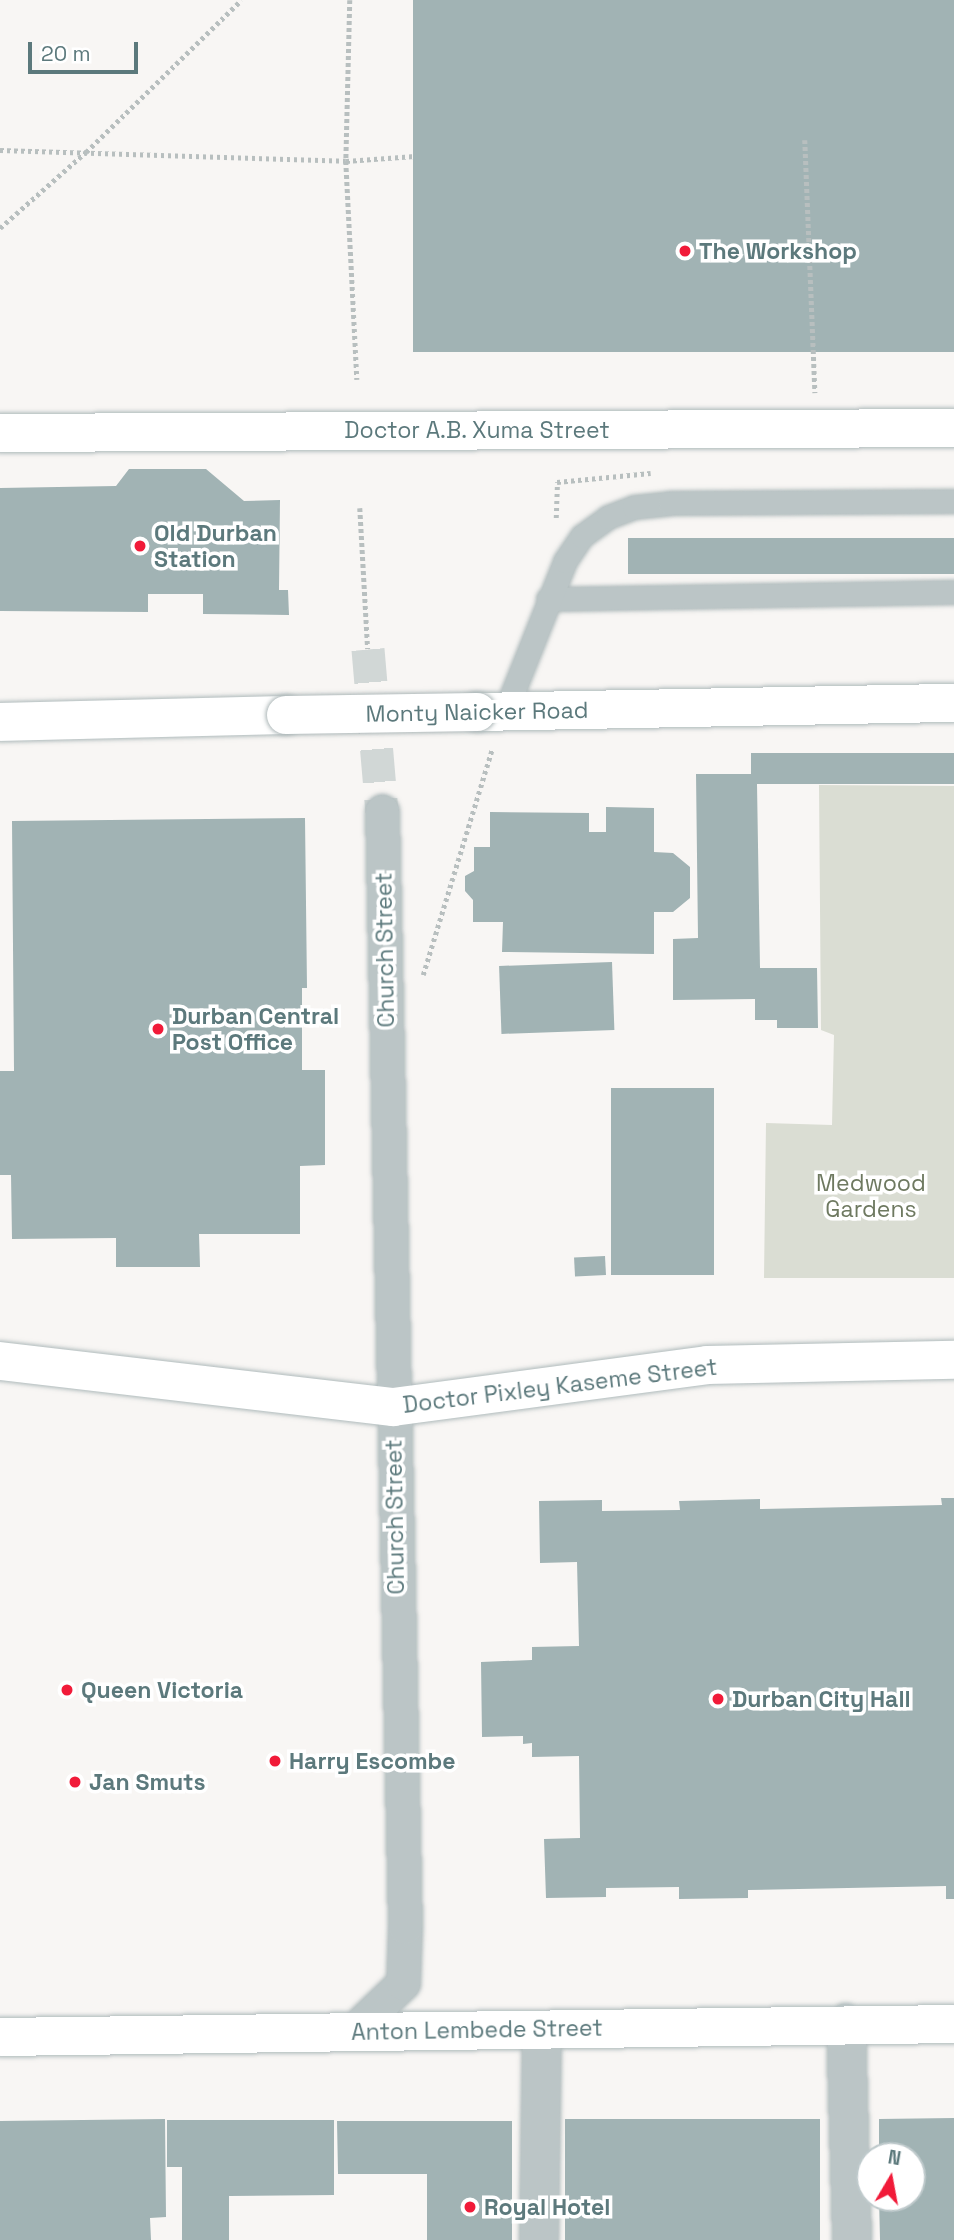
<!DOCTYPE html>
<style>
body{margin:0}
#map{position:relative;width:954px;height:2240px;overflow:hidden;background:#f8f6f4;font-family:"Space Grotesk",sans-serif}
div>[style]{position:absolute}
.green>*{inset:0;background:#daddd3}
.building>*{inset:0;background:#a1b3b4;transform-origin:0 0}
.pedestrian-tunnel>*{height:33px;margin-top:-16.5px;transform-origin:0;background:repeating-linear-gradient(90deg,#d1d7d6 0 33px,transparent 0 50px)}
.path>*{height:4.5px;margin-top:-2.25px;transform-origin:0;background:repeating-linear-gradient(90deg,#b8bfbf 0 3.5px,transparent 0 7px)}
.roads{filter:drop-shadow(0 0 2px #b0bbbc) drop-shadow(0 0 2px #b0bbbc)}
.service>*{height:23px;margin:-11.5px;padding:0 11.5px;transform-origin:11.5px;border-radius:11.5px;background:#bbc5c6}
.pedestrian>*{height:33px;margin:-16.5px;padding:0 16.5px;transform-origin:16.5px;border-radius:16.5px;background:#bbc5c6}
.minor>*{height:38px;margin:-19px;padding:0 19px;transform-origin:19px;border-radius:19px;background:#bbc5c6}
.secondary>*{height:38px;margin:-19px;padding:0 19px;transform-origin:19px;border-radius:19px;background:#fff}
.primary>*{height:38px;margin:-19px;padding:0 19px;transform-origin:19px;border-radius:19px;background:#fff}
.bridges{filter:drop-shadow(0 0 2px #afb9ba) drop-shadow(0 0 2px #afb9ba)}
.primary-bridge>*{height:38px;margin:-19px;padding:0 19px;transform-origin:19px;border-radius:19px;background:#fff}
.dots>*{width:19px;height:19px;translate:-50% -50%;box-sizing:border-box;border:4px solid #fff;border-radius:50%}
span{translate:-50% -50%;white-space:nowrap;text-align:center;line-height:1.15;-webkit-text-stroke:7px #fff;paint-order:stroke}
.poi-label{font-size:23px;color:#5c797c;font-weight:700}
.left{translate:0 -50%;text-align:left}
.street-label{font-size:23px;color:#5c797c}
.park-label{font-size:23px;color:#6e7960}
.north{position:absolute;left:856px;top:2142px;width:70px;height:70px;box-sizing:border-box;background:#fff;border:2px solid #bec9cb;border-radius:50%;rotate:10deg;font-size:19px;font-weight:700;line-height:28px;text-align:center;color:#5c797c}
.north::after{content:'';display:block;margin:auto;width:24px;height:32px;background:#f11b39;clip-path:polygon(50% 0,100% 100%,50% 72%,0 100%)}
.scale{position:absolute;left:28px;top:42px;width:110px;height:32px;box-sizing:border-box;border:4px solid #5c797c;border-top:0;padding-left:9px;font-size:21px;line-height:24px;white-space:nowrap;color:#5c797c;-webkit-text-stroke:5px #fff;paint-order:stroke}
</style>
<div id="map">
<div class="green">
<i style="clip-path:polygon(819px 785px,954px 786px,954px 1278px,764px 1278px,766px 1123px,832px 1125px,834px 1035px,821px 1030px)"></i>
</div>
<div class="building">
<i style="left:413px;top:0;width:541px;height:352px"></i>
<i style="clip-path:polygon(129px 469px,206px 469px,244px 501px,280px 500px,279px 590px,288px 590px,289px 615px,203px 614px,203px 594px,148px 594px,148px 612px,0 611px,0 488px,116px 486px)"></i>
<i style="left:954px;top:538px;width:36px;height:326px;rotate:90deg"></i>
<i style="clip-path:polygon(751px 753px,954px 753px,954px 784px,757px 784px,760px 968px,817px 968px,818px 1028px,777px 1028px,777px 1020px,755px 1020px,755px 999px,673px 1000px,673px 939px,698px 938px,696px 774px,751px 774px)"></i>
<i style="clip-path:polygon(606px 807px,654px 808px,654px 852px,673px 853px,690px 867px,690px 898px,673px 912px,654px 912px,654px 954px,502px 952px,503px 922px,473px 922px,473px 900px,465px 891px,465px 876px,474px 871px,474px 847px,490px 847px,490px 812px,589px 813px,589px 832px,606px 832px)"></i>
<i style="clip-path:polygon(305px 818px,307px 988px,302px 988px,302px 1070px,325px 1070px,325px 1165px,300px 1166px,300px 1234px,199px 1234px,200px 1267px,116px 1267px,116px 1238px,12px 1239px,11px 1175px,0 1175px,0 1071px,14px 1071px,12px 821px)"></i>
<i style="left:612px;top:962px;width:68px;height:113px;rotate:88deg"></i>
<i style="left:611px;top:1088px;width:103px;height:187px"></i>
<i style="left:605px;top:1256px;width:19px;height:31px;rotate:87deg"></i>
<i style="clip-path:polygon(941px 1498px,954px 1498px,954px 1899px,946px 1899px,946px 1886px,748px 1890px,748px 1898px,679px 1899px,679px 1887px,606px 1888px,606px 1897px,546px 1898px,544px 1839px,580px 1838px,579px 1756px,532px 1757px,532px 1743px,523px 1744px,523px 1736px,482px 1737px,481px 1662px,532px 1660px,532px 1647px,579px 1646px,577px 1562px,540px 1563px,539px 1501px,602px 1500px,602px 1511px,680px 1510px,679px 1501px,760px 1499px,760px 1509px,942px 1505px)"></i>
<i style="clip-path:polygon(954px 2118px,954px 2240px,880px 2240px,879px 2198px,912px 2198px,912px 2156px,879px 2156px,879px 2119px)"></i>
<i style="clip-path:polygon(165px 2119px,166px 2217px,150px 2218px,151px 2240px,0 2240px,0 2121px)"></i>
<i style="left:820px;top:2119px;width:121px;height:255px;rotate:90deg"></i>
<i style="clip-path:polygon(167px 2120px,334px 2120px,334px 2195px,229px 2196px,229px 2240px,182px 2240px,182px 2167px,167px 2167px)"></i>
<i style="clip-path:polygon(337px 2121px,512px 2121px,512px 2240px,427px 2240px,427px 2174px,338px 2174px)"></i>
</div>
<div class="pedestrian-tunnel">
<i style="left:368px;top:649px;width:163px;rotate:85.1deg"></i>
</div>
<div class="path">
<i style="left:350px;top:0;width:161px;rotate:91.4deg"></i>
<i style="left:346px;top:161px;width:219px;rotate:87.1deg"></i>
<i style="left:805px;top:140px;width:253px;rotate:87.7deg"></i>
<i style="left:0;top:150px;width:346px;rotate:1.8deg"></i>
<i style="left:346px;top:161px;width:69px;rotate:-4.1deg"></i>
<i style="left:0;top:228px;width:115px;rotate:-41.5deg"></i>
<i style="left:86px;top:152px;width:217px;rotate:-44.4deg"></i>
<i style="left:360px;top:508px;width:141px;rotate:86.8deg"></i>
<i style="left:556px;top:518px;width:36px;rotate:-88deg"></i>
<i style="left:557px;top:482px;width:94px;rotate:-5.5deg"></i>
<i style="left:423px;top:975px;width:236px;rotate:-73deg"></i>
</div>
<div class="roads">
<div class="service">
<i style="left:548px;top:599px;width:406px;rotate:-1deg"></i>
<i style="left:505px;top:712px;width:162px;rotate:-68.3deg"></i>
<i style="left:565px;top:561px;width:30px;rotate:-56deg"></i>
<i style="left:582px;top:536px;width:32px;rotate:-36deg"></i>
<i style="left:608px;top:517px;width:28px;rotate:-21deg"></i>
<i style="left:634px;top:507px;width:36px;rotate:-6deg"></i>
<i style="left:670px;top:503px;width:284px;rotate:-0.4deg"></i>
</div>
<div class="pedestrian">
<i style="left:352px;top:2032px;width:71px;rotate:-43.9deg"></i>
<i style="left:403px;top:1983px;width:56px;rotate:-88deg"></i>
<i style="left:405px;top:1927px;width:1116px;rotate:-91.18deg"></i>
</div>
<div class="minor">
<i style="left:846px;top:2023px;width:217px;rotate:88.4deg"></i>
<i style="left:539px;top:2240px;width:210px;rotate:-89.2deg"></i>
</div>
<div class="secondary">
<i style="left:0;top:1361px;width:396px;rotate:6.7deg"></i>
<i style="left:393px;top:1407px;width:317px;rotate:-7.6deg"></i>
<i style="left:707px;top:1365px;width:247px;rotate:-1.2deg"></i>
<i style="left:0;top:2037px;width:954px;rotate:-0.78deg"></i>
</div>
<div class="primary">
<i style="left:0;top:433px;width:954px;rotate:-0.3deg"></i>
<i style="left:477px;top:712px;width:477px;rotate:-1.1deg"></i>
<i style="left:0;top:722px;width:286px;rotate:-1.4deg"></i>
</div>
</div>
<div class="bridges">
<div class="primary-bridge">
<i style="left:286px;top:715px;width:191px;rotate:-0.9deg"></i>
</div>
</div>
<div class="dots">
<i style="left:685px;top:251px;background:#f11b39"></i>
<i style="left:140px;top:546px;background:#f11b39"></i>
<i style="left:158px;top:1029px;background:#f11b39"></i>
<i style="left:67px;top:1690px;background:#f11b39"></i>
<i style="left:718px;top:1699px;background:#f11b39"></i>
<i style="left:275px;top:1761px;background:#f11b39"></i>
<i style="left:75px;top:1782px;background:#f11b39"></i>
<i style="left:470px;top:2207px;background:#f11b39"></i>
</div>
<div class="poi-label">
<span class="left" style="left:699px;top:251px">The Workshop</span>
<span class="left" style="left:154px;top:546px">Old Durban<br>Station</span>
<span class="left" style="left:172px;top:1029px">Durban Central<br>Post Office</span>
<span class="left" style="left:81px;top:1690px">Queen Victoria</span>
<span class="left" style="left:732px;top:1699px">Durban City Hall</span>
<span class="left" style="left:289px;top:1761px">Harry Escombe</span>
<span class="left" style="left:89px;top:1782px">Jan Smuts</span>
<span class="left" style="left:484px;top:2207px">Royal Hotel</span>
</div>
<div class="street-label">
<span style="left:477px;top:430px">Doctor A.B. Xuma Street</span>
<span style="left:477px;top:712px;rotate:-1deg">Monty Naicker Road</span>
<span style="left:385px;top:950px;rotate:-91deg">Church Street</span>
<span style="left:560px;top:1386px;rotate:-7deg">Doctor Pixley Kaseme Street</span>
<span style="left:395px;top:1517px;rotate:-91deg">Church Street</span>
<span style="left:477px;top:2030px;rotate:-1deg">Anton Lembede Street</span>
</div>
<div class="park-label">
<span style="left:871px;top:1196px">Medwood<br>Gardens</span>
</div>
<div class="north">N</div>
<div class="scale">20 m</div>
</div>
